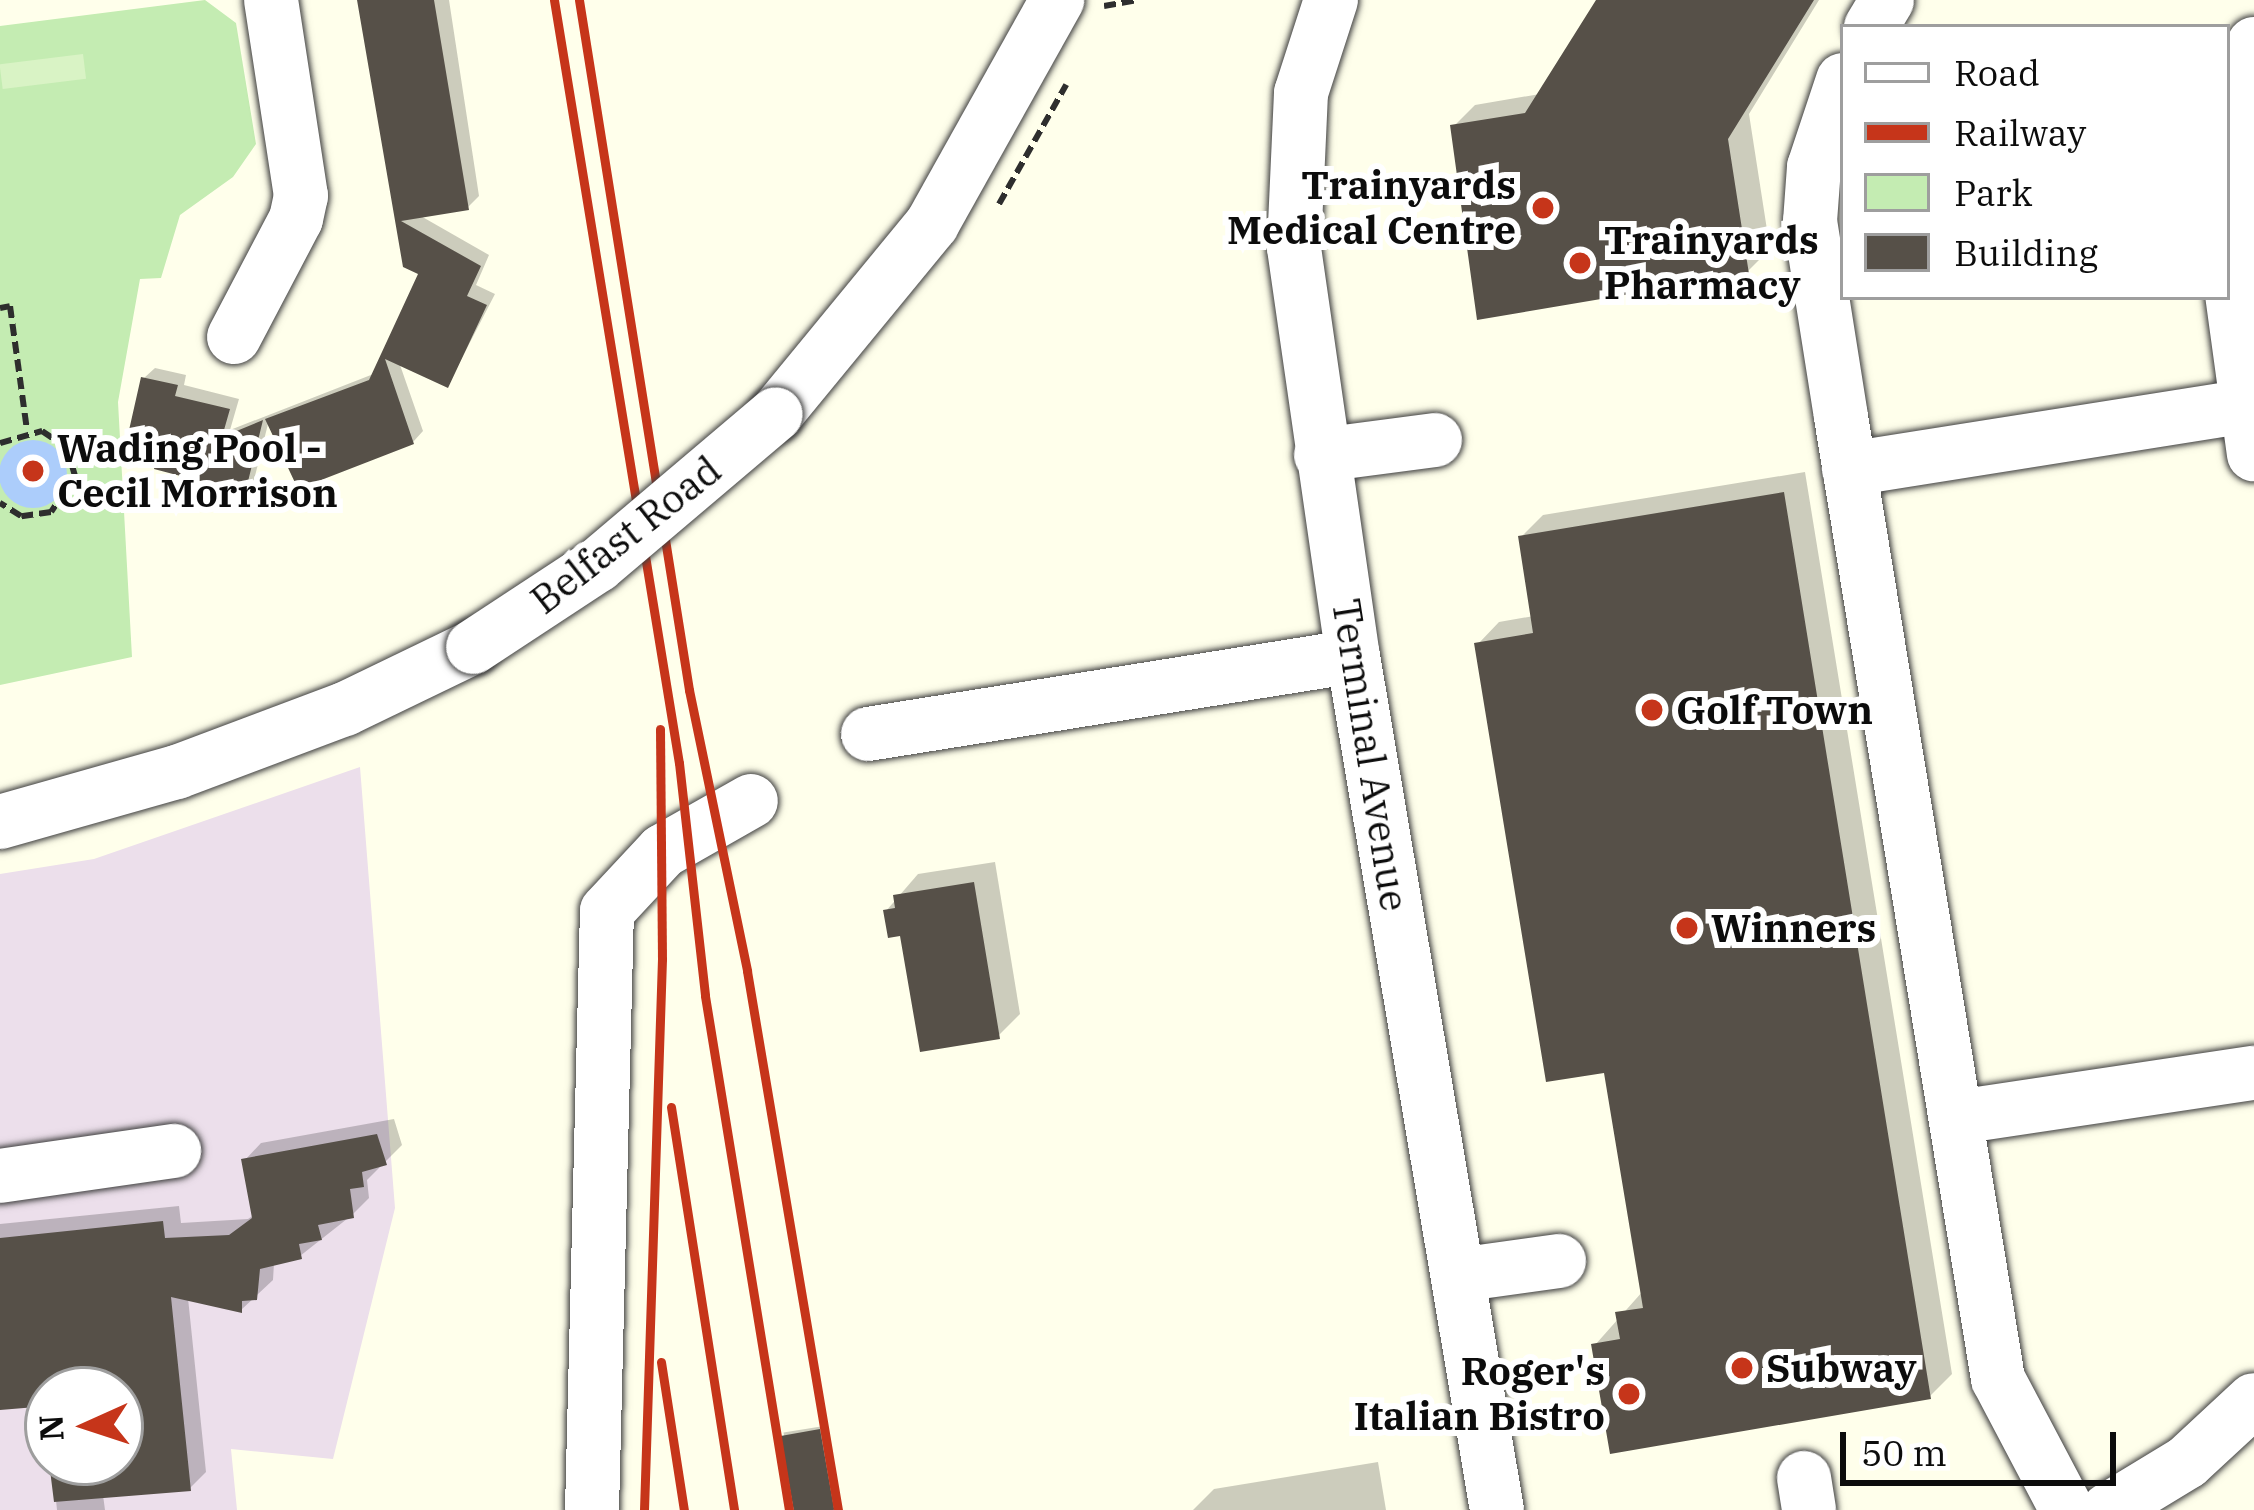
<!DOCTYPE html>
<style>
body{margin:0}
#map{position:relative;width:2254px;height:1510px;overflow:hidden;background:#ffffeb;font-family:"IBM Plex Serif",serif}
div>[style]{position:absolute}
.industrial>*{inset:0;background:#ecdfeb}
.green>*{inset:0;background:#c4ecb2}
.pitch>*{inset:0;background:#d9f3c5;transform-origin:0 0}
.water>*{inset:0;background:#accdfb}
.round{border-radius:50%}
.shadow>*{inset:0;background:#0003;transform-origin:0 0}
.building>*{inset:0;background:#565048;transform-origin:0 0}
.path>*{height:6px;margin-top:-3px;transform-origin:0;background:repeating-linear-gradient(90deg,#2e2e2e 0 12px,transparent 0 18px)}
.roads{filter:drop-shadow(0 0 3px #3f3f3f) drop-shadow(0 0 3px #3f3f3f)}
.minor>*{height:54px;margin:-27px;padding:0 27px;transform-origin:27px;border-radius:27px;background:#fff}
.rail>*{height:9px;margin:-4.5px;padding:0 4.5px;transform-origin:4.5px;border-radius:4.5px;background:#c6351a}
.bridges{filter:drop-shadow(0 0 3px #3f3f3f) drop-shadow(0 0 3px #3f3f3f)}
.minor-bridge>*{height:54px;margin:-27px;padding:0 27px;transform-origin:27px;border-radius:27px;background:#fff}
.dots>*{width:33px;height:33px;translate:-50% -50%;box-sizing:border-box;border:6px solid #fff;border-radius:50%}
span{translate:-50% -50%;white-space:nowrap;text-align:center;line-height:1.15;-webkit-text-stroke:12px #fff;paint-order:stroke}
.poi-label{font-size:39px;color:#0c0c0c;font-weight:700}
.right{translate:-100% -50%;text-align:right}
.left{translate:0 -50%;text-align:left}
.street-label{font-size:39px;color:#0c0c0c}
.legend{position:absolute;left:1840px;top:24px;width:390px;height:276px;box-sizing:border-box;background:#fff;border:3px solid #9e9e9e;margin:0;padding:15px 21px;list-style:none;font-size:36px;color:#0c0c0c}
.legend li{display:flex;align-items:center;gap:24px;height:60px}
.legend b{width:60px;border:3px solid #9e9e9e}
.north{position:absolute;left:24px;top:1366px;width:120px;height:120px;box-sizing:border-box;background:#fff;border:3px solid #9e9e9e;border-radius:50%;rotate:267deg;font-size:33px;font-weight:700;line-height:48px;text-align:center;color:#0c0c0c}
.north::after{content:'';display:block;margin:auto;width:42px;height:54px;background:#c6351a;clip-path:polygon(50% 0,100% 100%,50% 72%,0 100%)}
.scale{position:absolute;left:1840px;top:1432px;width:276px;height:54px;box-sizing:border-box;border:6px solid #0c0c0c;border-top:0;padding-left:15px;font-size:36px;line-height:42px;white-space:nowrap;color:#0c0c0c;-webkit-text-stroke:9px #fff;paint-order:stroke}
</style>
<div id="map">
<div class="industrial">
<i style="clip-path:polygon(evenodd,360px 767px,395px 1208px,333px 1459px,231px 1449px,237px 1510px,0 1510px,0 874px,94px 859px,360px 767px,48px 1390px,120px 1390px,120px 1462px,48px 1462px,48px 1390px)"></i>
</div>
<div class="green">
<i style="clip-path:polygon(205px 0,236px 23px,256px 144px,233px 177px,180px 215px,161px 278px,140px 279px,118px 402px,132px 657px,0 685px,0 26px)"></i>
</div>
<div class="pitch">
<i style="left:83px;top:54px;width:25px;height:84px;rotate:83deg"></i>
</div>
<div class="water">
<i class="round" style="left:-1px;top:440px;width:68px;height:68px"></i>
</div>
<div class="shadow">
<i style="clip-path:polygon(365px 0,449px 0,479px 196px,468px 207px,419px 215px,489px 255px,476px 285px,495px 294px,448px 385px,399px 362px,423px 431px,413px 442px,269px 420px,251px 492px,241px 503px,161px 454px,144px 378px,155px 368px,186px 375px,184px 385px,239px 399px,230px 430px,376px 373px,422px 272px,406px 265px)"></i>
<i style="clip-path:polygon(1598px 0,1819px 0,1749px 114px,1770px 249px,1748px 271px,1454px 126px,1475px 105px,1540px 94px)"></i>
<i style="clip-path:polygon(1805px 472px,1952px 1374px,1930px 1396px,1595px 1345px,1643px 1291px,1606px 1070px,1478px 644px,1499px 622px,1534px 616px,1521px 537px,1543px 515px)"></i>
<i style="clip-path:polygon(995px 862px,1020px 1014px,998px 1036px,886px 911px,918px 874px)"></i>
<i style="clip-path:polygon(394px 1119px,402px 1145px,367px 1180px,369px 1198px,352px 1215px,300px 1256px,274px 1263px,273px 1280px,241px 1310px,188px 1298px,206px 1472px,190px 1488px,103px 1495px,105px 1510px,57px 1510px,52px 1462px,120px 1462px,120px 1390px,48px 1390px,48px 1422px,46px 1403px,0 1407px,0 1224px,179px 1206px,181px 1223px,248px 1219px,254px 1215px,245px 1160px,261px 1143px)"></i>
<i style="left:824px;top:1426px;width:85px;height:41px;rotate:81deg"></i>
<i style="clip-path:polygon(1378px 1462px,1386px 1510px,1193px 1510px,1214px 1489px)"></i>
</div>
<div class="building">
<i style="clip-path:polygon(357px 0,434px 0,469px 210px,401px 221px,481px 266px,467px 296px,487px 305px,448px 388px,385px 359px,414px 444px,298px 489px,265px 419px,369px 380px,418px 274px,403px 267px)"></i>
<i style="clip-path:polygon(1596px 0,1814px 0,1728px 139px,1749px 274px,1477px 320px,1450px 125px,1525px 113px)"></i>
<i style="clip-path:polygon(141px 377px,178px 385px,175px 396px,230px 409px,222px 437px,263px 420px,242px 506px,207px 498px,211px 484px,154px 469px,157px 456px,125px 448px)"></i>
<i style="clip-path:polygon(1784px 492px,1931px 1399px,1610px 1454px,1591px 1344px,1620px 1339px,1615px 1312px,1643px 1308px,1604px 1073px,1546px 1082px,1474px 643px,1533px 633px,1518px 536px)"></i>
<i style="clip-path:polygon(974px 882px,1000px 1039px,920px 1052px,900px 936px,888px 938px,883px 910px,895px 908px,893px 895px)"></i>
<i style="clip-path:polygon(377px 1134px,387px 1165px,362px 1172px,364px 1187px,350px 1189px,354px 1218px,318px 1225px,322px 1240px,299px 1244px,302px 1259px,260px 1269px,257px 1300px,242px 1301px,242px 1313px,171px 1297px,191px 1491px,54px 1502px,49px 1462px,120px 1462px,120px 1390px,48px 1390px,48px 1406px,0 1410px,0 1238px,163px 1221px,165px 1238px,229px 1235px,252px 1218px,241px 1159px)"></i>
<i style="left:820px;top:1429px;width:82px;height:40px;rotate:80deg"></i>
</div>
<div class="path">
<i style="left:1104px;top:6px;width:34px;rotate:-10deg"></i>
<i style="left:999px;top:204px;width:137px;rotate:-60.6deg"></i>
<i style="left:0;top:308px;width:10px;rotate:-11deg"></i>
<i style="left:10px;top:306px;width:125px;rotate:82.2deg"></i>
<i style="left:0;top:443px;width:44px;rotate:-15.9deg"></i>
<i style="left:42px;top:431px;width:30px;rotate:34deg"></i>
<i style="left:67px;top:448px;width:29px;rotate:74deg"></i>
<i style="left:75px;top:476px;width:43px;rotate:123.7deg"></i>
<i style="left:51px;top:512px;width:30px;rotate:172deg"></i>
<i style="left:21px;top:516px;width:25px;rotate:-148deg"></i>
</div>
<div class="roads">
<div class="minor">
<i style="left:1331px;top:0;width:98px;rotate:107.9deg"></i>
<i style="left:1301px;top:93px;width:155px;rotate:92.6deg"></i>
<i style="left:1294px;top:248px;width:412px;rotate:81.8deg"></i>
<i style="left:1353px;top:656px;width:866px;rotate:80.43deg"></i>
<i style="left:1871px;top:27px;width:31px;rotate:-59deg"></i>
<i style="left:2254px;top:44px;width:229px;rotate:96.3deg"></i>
<i style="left:2229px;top:272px;width:184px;rotate:82.2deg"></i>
<i style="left:1843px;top:80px;width:92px;rotate:108.4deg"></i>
<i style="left:1814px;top:167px;width:54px;rotate:94.2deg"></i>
<i style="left:1810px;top:221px;width:198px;rotate:81deg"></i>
<i style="left:1841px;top:417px;width:975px;rotate:80.73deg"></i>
<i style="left:1998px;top:1379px;width:148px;rotate:62.2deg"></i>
<i style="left:234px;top:337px;width:133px;rotate:-62.3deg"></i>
<i style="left:296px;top:219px;width:24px;rotate:-78deg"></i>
<i style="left:301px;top:196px;width:198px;rotate:-98.7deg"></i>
<i style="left:776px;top:414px;width:246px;rotate:-50.6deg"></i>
<i style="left:932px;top:224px;width:257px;rotate:-60.8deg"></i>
<i style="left:1321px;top:455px;width:115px;rotate:-7.5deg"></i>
<i style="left:1849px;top:469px;width:410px;rotate:-9deg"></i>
<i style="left:868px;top:734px;width:491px;rotate:-9.1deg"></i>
<i style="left:0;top:822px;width:184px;rotate:-15.8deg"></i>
<i style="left:177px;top:772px;width:179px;rotate:-20.6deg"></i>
<i style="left:345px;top:709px;width:142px;rotate:-25.8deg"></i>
<i style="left:1958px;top:1117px;width:299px;rotate:-8.5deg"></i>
<i style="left:0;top:1176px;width:176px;rotate:-8.2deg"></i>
<i style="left:1458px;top:1275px;width:102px;rotate:-7.9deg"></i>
<i style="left:1804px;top:1478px;width:32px;rotate:81deg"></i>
<i style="left:592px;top:1510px;width:599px;rotate:-88.57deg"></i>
<i style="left:607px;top:911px;width:82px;rotate:-47deg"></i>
<i style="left:663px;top:851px;width:101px;rotate:-29.6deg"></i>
<i style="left:2108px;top:1510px;width:92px;rotate:-31.3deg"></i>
<i style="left:2187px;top:1462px;width:91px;rotate:-42.8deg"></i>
</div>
</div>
<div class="rail">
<i style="left:554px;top:0;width:773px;rotate:80.7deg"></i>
<i style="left:679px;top:763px;width:234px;rotate:83.6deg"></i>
<i style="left:705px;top:996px;width:521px;rotate:80.72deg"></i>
<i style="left:579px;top:0;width:699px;rotate:80.94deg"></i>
<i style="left:689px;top:690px;width:287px;rotate:78.3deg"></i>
<i style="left:747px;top:971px;width:547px;rotate:80.42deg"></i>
<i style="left:671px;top:1107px;width:408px;rotate:81.1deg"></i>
<i style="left:661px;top:1362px;width:150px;rotate:81.2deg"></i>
<i style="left:644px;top:1510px;width:551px;rotate:-88.13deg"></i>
<i style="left:662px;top:959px;width:230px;rotate:-90.5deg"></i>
</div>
<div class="bridges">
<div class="minor-bridge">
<i style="left:473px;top:647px;width:149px;rotate:-33.3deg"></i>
<i style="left:598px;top:565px;width:233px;rotate:-40.3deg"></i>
</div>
</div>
<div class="dots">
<i style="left:1543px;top:208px;background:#c6351a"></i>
<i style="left:1580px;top:263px;background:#c6351a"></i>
<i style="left:33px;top:471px;background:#c6351a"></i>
<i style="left:1652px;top:710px;background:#c6351a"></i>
<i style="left:1687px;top:928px;background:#c6351a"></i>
<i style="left:1742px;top:1368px;background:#c6351a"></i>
<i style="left:1629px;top:1394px;background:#c6351a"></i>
</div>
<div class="poi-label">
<span class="right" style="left:1516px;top:208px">Trainyards<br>Medical Centre</span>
<span class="left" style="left:1604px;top:263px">Trainyards<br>Pharmacy</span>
<span class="left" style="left:57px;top:471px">Wading Pool -<br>Cecil Morrison</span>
<span class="left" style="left:1676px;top:710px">Golf Town</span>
<span class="left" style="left:1711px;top:928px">Winners</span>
<span class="left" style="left:1766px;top:1368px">Subway</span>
<span class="right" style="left:1605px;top:1394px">Roger's<br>Italian Bistro</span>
</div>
<div class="street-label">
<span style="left:626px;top:535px;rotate:-38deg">Belfast Road</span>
<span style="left:1370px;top:755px;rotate:81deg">Terminal Avenue</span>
</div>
<ul class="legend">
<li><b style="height:15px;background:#fff"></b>Road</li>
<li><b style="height:15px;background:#c6351a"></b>Railway</li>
<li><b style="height:33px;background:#c4ecb2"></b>Park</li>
<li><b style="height:33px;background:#565048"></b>Building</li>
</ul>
<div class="north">N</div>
<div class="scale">50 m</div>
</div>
